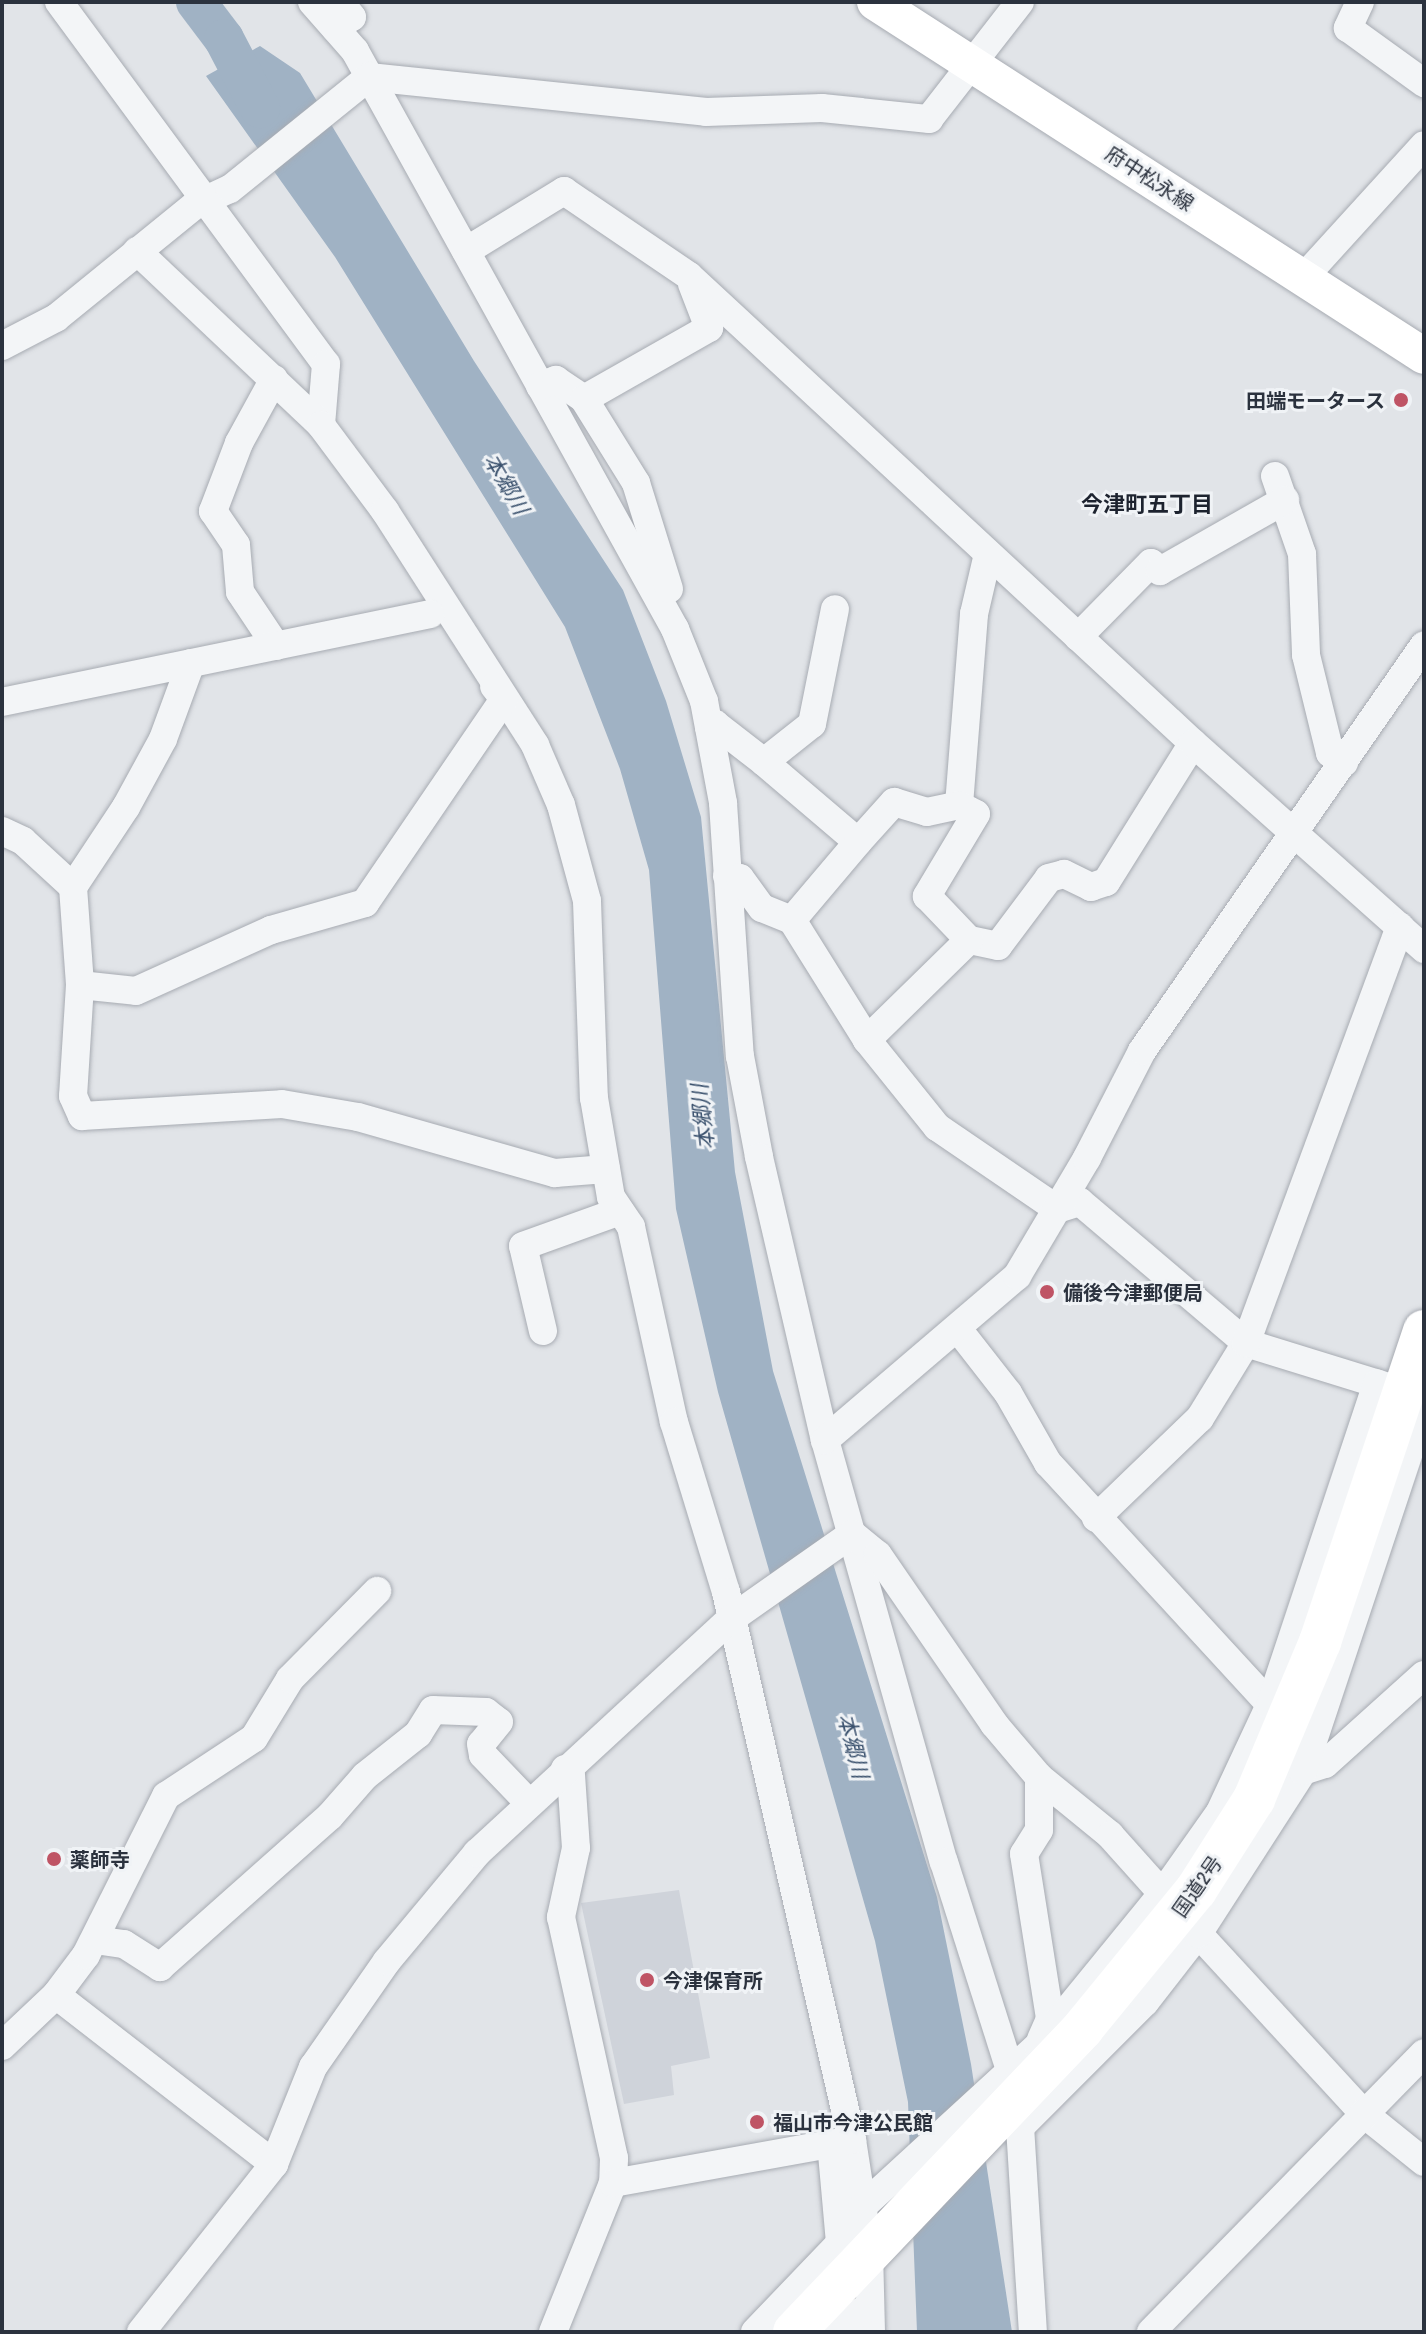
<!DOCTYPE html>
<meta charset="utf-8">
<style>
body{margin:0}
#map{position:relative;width:1426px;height:2334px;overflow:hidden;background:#e1e4e8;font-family:"Archivo Narrow","Noto Sans JP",sans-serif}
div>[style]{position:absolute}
.built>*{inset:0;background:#cfd3da}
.water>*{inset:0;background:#a0b2c4}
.river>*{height:40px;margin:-20px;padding:0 20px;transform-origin:20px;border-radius:20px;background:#a0b2c4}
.roads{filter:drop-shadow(0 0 2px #a7abb2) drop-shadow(0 0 2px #a7abb2)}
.minor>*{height:28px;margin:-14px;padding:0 14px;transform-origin:14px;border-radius:14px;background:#f3f5f7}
.major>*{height:36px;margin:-18px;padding:0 18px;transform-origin:18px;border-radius:18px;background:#fff}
.highway>*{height:42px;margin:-21px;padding:0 21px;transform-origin:21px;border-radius:21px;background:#fff}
.dots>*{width:22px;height:22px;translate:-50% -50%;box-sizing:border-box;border:4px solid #f0f3f6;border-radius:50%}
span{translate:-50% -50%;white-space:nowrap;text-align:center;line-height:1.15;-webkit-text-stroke:6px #f0f3f6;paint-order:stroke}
.street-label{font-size:20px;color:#2b323e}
.poi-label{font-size:20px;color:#2b323e;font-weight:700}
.right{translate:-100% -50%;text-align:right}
.left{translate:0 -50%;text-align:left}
.water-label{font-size:22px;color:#3a516d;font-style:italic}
.neighbourhood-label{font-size:22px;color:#1d232f;font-weight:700}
.frame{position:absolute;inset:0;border:4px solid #2b323e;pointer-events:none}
</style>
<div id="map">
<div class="built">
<i style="clip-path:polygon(679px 1890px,710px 2058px,671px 2066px,674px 2095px,624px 2104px,581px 1903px)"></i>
</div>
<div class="water">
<i style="clip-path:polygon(260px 46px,300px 73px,474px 361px,623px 590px,666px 701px,701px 817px,735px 1172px,773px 1371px,937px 1897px,971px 2064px,1012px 2332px,917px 2332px,908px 2102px,875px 1941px,718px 1392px,676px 1209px,649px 870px,620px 769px,565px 627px,335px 257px,206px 76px)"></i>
</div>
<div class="river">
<i style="left:196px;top:2px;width:46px;rotate:52.9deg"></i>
<i style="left:224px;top:39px;width:78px;rotate:62.4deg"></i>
</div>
<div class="roads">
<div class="minor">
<i style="left:59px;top:2px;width:450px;rotate:53.6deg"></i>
<i style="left:326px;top:364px;width:61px;rotate:94.7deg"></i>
<i style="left:312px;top:2px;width:65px;rotate:48.7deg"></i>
<i style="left:355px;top:51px;width:661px;rotate:61.03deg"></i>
<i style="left:675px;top:629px;width:78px;rotate:68.1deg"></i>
<i style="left:704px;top:701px;width:104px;rotate:79.4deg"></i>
<i style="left:723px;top:803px;width:254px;rotate:86.2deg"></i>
<i style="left:740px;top:1056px;width:103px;rotate:79.3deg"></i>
<i style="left:759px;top:1157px;width:291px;rotate:76.9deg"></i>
<i style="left:825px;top:1440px;width:438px;rotate:74.3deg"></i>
<i style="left:944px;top:1862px;width:244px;rotate:72.4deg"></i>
<i style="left:1018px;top:2095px;width:237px;rotate:86.4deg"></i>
<i style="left:1360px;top:2px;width:29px;rotate:115deg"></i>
<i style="left:1348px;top:28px;width:94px;rotate:35.9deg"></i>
<i style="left:335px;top:28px;width:20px;rotate:-33deg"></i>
<i style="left:352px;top:17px;width:19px;rotate:-129deg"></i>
<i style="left:137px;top:251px;width:253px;rotate:43.4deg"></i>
<i style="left:321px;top:425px;width:107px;rotate:53.3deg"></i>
<i style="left:385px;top:511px;width:278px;rotate:57.3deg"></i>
<i style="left:535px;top:745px;width:65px;rotate:66.6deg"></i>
<i style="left:561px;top:805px;width:99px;rotate:74.8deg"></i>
<i style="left:587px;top:901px;width:197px;rotate:88deg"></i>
<i style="left:594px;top:1098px;width:100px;rotate:80.3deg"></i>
<i style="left:611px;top:1197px;width:36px;rotate:56deg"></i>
<i style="left:631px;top:1227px;width:200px;rotate:77.6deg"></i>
<i style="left:674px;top:1422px;width:178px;rotate:73deg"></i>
<i style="left:726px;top:1592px;width:562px;rotate:77.05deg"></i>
<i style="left:852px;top:2140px;width:111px;rotate:81.2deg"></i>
<i style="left:869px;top:2250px;width:82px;rotate:88.6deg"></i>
<i style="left:466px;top:251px;width:115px;rotate:-31.5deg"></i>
<i style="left:564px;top:191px;width:151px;rotate:34.2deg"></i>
<i style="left:689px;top:276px;width:687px;rotate:42.82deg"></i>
<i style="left:1193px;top:743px;width:164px;rotate:122deg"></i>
<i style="left:1106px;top:882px;width:16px;rotate:162deg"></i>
<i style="left:1091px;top:887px;width:30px;rotate:-154deg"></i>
<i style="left:1064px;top:874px;width:16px;rotate:165deg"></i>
<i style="left:1049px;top:878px;width:85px;rotate:126.9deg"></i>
<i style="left:998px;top:946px;width:30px;rotate:-168deg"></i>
<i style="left:1304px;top:277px;width:178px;rotate:-47.7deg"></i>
<i style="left:2px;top:346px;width:61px;rotate:-27.4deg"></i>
<i style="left:56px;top:318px;width:179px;rotate:-39.1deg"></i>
<i style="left:195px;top:205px;width:38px;rotate:-25deg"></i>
<i style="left:230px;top:189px;width:179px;rotate:-38.9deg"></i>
<i style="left:369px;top:77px;width:339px;rotate:5.9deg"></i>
<i style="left:706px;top:112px;width:116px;rotate:-2deg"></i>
<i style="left:822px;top:108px;width:108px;rotate:5.9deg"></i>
<i style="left:929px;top:119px;width:148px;rotate:-52.1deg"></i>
<i style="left:274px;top:379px;width:73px;rotate:118.7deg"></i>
<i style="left:239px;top:443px;width:73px;rotate:110.9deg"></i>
<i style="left:213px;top:511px;width:41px;rotate:55.9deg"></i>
<i style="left:236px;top:545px;width:47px;rotate:85.1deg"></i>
<i style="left:240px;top:592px;width:65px;rotate:56.3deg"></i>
<i style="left:540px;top:386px;width:17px;rotate:-21deg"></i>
<i style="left:556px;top:380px;width:34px;rotate:34deg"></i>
<i style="left:584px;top:399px;width:144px;rotate:-29.6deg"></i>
<i style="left:709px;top:328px;width:47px;rotate:-111.1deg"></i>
<i style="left:584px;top:399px;width:99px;rotate:58.2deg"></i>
<i style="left:636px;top:483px;width:111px;rotate:72.7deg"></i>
<i style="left:1275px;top:476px;width:83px;rotate:70.9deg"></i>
<i style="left:1302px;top:554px;width:101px;rotate:87.7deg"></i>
<i style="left:1306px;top:655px;width:101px;rotate:76.2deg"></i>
<i style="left:1330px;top:753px;width:17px;rotate:33deg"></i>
<i style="left:1078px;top:637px;width:104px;rotate:-45.4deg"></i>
<i style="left:1151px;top:563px;width:12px;rotate:42deg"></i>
<i style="left:1160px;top:571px;width:144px;rotate:-29.6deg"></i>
<i style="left:2px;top:702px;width:437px;rotate:-11.6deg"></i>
<i style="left:709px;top:727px;width:7px;rotate:-27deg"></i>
<i style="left:715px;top:724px;width:62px;rotate:37.8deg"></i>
<i style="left:764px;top:762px;width:61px;rotate:-38.4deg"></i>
<i style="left:812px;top:724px;width:117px;rotate:-78.7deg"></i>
<i style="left:1193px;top:743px;width:310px;rotate:41.7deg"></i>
<i style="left:764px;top:762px;width:123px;rotate:40.4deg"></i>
<i style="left:858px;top:842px;width:102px;rotate:130.2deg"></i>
<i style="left:959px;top:805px;width:192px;rotate:-85.5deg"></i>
<i style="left:974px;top:614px;width:62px;rotate:-76.9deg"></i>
<i style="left:2px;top:831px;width:23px;rotate:25deg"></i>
<i style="left:23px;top:841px;width:68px;rotate:42.6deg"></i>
<i style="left:73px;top:887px;width:98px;rotate:85.9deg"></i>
<i style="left:80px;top:985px;width:111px;rotate:93.6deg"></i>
<i style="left:73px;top:1096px;width:22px;rotate:66deg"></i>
<i style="left:82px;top:1116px;width:200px;rotate:-3.4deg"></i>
<i style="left:282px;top:1104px;width:77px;rotate:9.7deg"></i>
<i style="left:358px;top:1117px;width:205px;rotate:15.9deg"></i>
<i style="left:555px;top:1173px;width:51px;rotate:-4.5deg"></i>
<i style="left:858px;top:842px;width:54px;rotate:-48deg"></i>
<i style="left:894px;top:802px;width:34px;rotate:17deg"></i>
<i style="left:927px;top:812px;width:33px;rotate:-12deg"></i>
<i style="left:959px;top:805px;width:19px;rotate:28deg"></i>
<i style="left:976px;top:814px;width:96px;rotate:120.9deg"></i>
<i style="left:927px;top:896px;width:61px;rotate:46.3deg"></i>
<i style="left:969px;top:940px;width:143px;rotate:135.6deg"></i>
<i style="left:727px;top:876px;width:13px;rotate:9deg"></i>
<i style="left:740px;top:878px;width:37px;rotate:54deg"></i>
<i style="left:762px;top:908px;width:32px;rotate:22deg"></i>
<i style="left:792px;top:920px;width:142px;rotate:58deg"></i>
<i style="left:867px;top:1040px;width:112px;rotate:51.2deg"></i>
<i style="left:937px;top:1127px;width:145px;rotate:34.3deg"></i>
<i style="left:1057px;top:1209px;width:24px;rotate:-17deg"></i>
<i style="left:1080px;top:1202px;width:218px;rotate:40.3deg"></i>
<i style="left:1246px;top:1343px;width:186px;rotate:17.2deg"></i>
<i style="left:73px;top:887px;width:96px;rotate:-56.5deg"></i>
<i style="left:126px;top:807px;width:77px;rotate:-61.4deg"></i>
<i style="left:163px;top:739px;width:81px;rotate:-69.8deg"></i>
<i style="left:80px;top:985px;width:56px;rotate:6.1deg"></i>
<i style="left:136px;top:991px;width:148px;rotate:-24.3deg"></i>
<i style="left:271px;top:930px;width:98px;rotate:-16deg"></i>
<i style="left:365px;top:903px;width:247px;rotate:-55.7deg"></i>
<i style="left:504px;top:699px;width:16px;rotate:-128deg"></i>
<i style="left:958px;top:1329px;width:81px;rotate:52deg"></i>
<i style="left:1008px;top:1393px;width:81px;rotate:60.3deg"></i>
<i style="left:1048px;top:1463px;width:340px;rotate:47.4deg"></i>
<i style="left:543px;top:1331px;width:87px;rotate:-103.2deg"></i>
<i style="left:523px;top:1246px;width:103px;rotate:-19.8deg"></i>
<i style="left:825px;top:1440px;width:253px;rotate:-40.5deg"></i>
<i style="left:1017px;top:1276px;width:137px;rotate:-59.3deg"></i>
<i style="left:1087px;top:1158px;width:120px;rotate:-62.8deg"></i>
<i style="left:1142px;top:1051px;width:494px;rotate:-55.2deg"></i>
<i style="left:1096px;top:1518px;width:144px;rotate:-43.9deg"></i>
<i style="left:1200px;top:1418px;width:88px;rotate:-58.5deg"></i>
<i style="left:1246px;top:1343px;width:444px;rotate:-69.7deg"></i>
<i style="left:565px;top:1769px;width:8px;rotate:45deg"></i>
<i style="left:571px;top:1775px;width:73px;rotate:86.1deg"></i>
<i style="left:576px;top:1848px;width:71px;rotate:102.3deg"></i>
<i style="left:561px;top:1917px;width:247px;rotate:77.6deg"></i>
<i style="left:614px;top:2158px;width:25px;rotate:92deg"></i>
<i style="left:1303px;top:1771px;width:23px;rotate:-18deg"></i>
<i style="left:1325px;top:1764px;width:133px;rotate:-42deg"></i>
<i style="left:1039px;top:1777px;width:53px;rotate:90deg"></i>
<i style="left:1039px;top:1830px;width:28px;rotate:122deg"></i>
<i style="left:1024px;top:1854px;width:167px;rotate:81deg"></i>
<i style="left:1050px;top:2019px;width:22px;rotate:114deg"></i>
<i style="left:1193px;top:1928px;width:251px;rotate:47.4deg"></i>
<i style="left:1363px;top:2113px;width:78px;rotate:38.8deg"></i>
<i style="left:95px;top:1940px;width:29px;rotate:8deg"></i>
<i style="left:124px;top:1944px;width:43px;rotate:32.6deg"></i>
<i style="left:160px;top:1967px;width:227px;rotate:-41.6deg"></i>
<i style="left:330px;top:1816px;width:53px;rotate:-48.8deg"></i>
<i style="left:365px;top:1776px;width:68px;rotate:-38.4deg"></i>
<i style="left:418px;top:1734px;width:28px;rotate:-58deg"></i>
<i style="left:433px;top:1710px;width:53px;rotate:2.2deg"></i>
<i style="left:486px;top:1712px;width:16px;rotate:38deg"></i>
<i style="left:499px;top:1722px;width:28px;rotate:129deg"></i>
<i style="left:481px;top:1744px;width:11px;rotate:80deg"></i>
<i style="left:483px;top:1755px;width:65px;rotate:46.2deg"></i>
<i style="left:56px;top:1995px;width:276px;rotate:37.8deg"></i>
<i style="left:2px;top:2046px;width:74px;rotate:-43.4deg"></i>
<i style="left:56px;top:1995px;width:50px;rotate:-53.1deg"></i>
<i style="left:86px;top:1955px;width:178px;rotate:-63.3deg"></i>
<i style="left:166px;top:1796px;width:105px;rotate:-33.4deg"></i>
<i style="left:254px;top:1738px;width:69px;rotate:-58.6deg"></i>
<i style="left:290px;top:1679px;width:124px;rotate:-45.3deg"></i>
<i style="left:1020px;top:2127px;width:177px;rotate:-45deg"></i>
<i style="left:1145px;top:2002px;width:86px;rotate:-52.1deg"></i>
<i style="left:1198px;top:1934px;width:194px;rotate:-57.2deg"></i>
<i style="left:1303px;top:1771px;width:383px;rotate:-71.6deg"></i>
<i style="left:840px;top:2243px;width:42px;rotate:-58.6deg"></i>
<i style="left:862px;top:2207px;width:239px;rotate:-42.5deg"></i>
<i style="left:1038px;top:2046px;width:196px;rotate:-50.8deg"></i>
<i style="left:1162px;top:1894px;width:100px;rotate:-54.7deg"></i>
<i style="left:1220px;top:1812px;width:118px;rotate:-65deg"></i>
<i style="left:1270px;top:1705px;width:339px;rotate:-71.6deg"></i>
<i style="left:141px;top:2332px;width:214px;rotate:-51.6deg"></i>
<i style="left:274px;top:2164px;width:105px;rotate:-68.1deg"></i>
<i style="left:313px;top:2067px;width:129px;rotate:-55.1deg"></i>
<i style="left:387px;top:1961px;width:141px;rotate:-50.2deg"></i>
<i style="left:477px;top:1853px;width:345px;rotate:-42.7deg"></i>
<i style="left:731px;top:1619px;width:148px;rotate:-35.1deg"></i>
<i style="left:852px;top:1534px;width:33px;rotate:39deg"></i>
<i style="left:878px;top:1555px;width:205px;rotate:55.5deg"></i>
<i style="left:994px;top:1724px;width:70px;rotate:49.7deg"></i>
<i style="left:1039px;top:1777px;width:92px;rotate:39.2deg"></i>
<i style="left:1110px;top:1835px;width:90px;rotate:48.2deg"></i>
<i style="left:553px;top:2332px;width:161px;rotate:-68.1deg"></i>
<i style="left:613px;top:2183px;width:243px;rotate:-10.2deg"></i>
<i style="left:755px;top:2332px;width:123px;rotate:-46.3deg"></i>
<i style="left:840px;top:2243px;width:100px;rotate:-95.1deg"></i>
<i style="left:828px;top:2332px;width:49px;rotate:-31.8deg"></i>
<i style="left:1151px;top:2332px;width:390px;rotate:-45.6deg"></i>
</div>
<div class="major">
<i style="left:875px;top:2px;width:653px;rotate:32.81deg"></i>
</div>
<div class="highway">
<i style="left:794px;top:2332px;width:419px;rotate:-46.4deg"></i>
<i style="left:1083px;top:2028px;width:178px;rotate:-50.7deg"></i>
<i style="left:1196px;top:1890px;width:108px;rotate:-57.5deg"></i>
<i style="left:1254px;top:1799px;width:170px;rotate:-67.2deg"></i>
<i style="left:1320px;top:1642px;width:328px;rotate:-71.5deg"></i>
</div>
</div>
<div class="dots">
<i style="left:1401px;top:400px;background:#bf5465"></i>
<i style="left:1047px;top:1292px;background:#bf5465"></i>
<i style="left:54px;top:1859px;background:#bf5465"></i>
<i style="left:647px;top:1980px;background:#bf5465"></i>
<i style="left:757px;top:2122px;background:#bf5465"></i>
</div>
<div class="street-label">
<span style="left:1150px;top:178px;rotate:33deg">府中松永線</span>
<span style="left:1197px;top:1886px;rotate:-55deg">国道2号</span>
</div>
<div class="poi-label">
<span class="right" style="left:1385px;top:400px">田端モータース</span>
<span class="left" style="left:1063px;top:1292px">備後今津郵便局</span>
<span class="left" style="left:70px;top:1859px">薬師寺</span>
<span class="left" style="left:663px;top:1980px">今津保育所</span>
<span class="left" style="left:773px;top:2122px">福山市今津公民館</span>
</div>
<div class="water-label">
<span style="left:506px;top:484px;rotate:60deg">本郷川</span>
<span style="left:703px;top:1117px;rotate:-96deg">本郷川</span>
<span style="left:853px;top:1746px;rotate:76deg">本郷川</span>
</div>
<div class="neighbourhood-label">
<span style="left:1147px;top:505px">今津町五丁目</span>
</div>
<div class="frame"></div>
</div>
